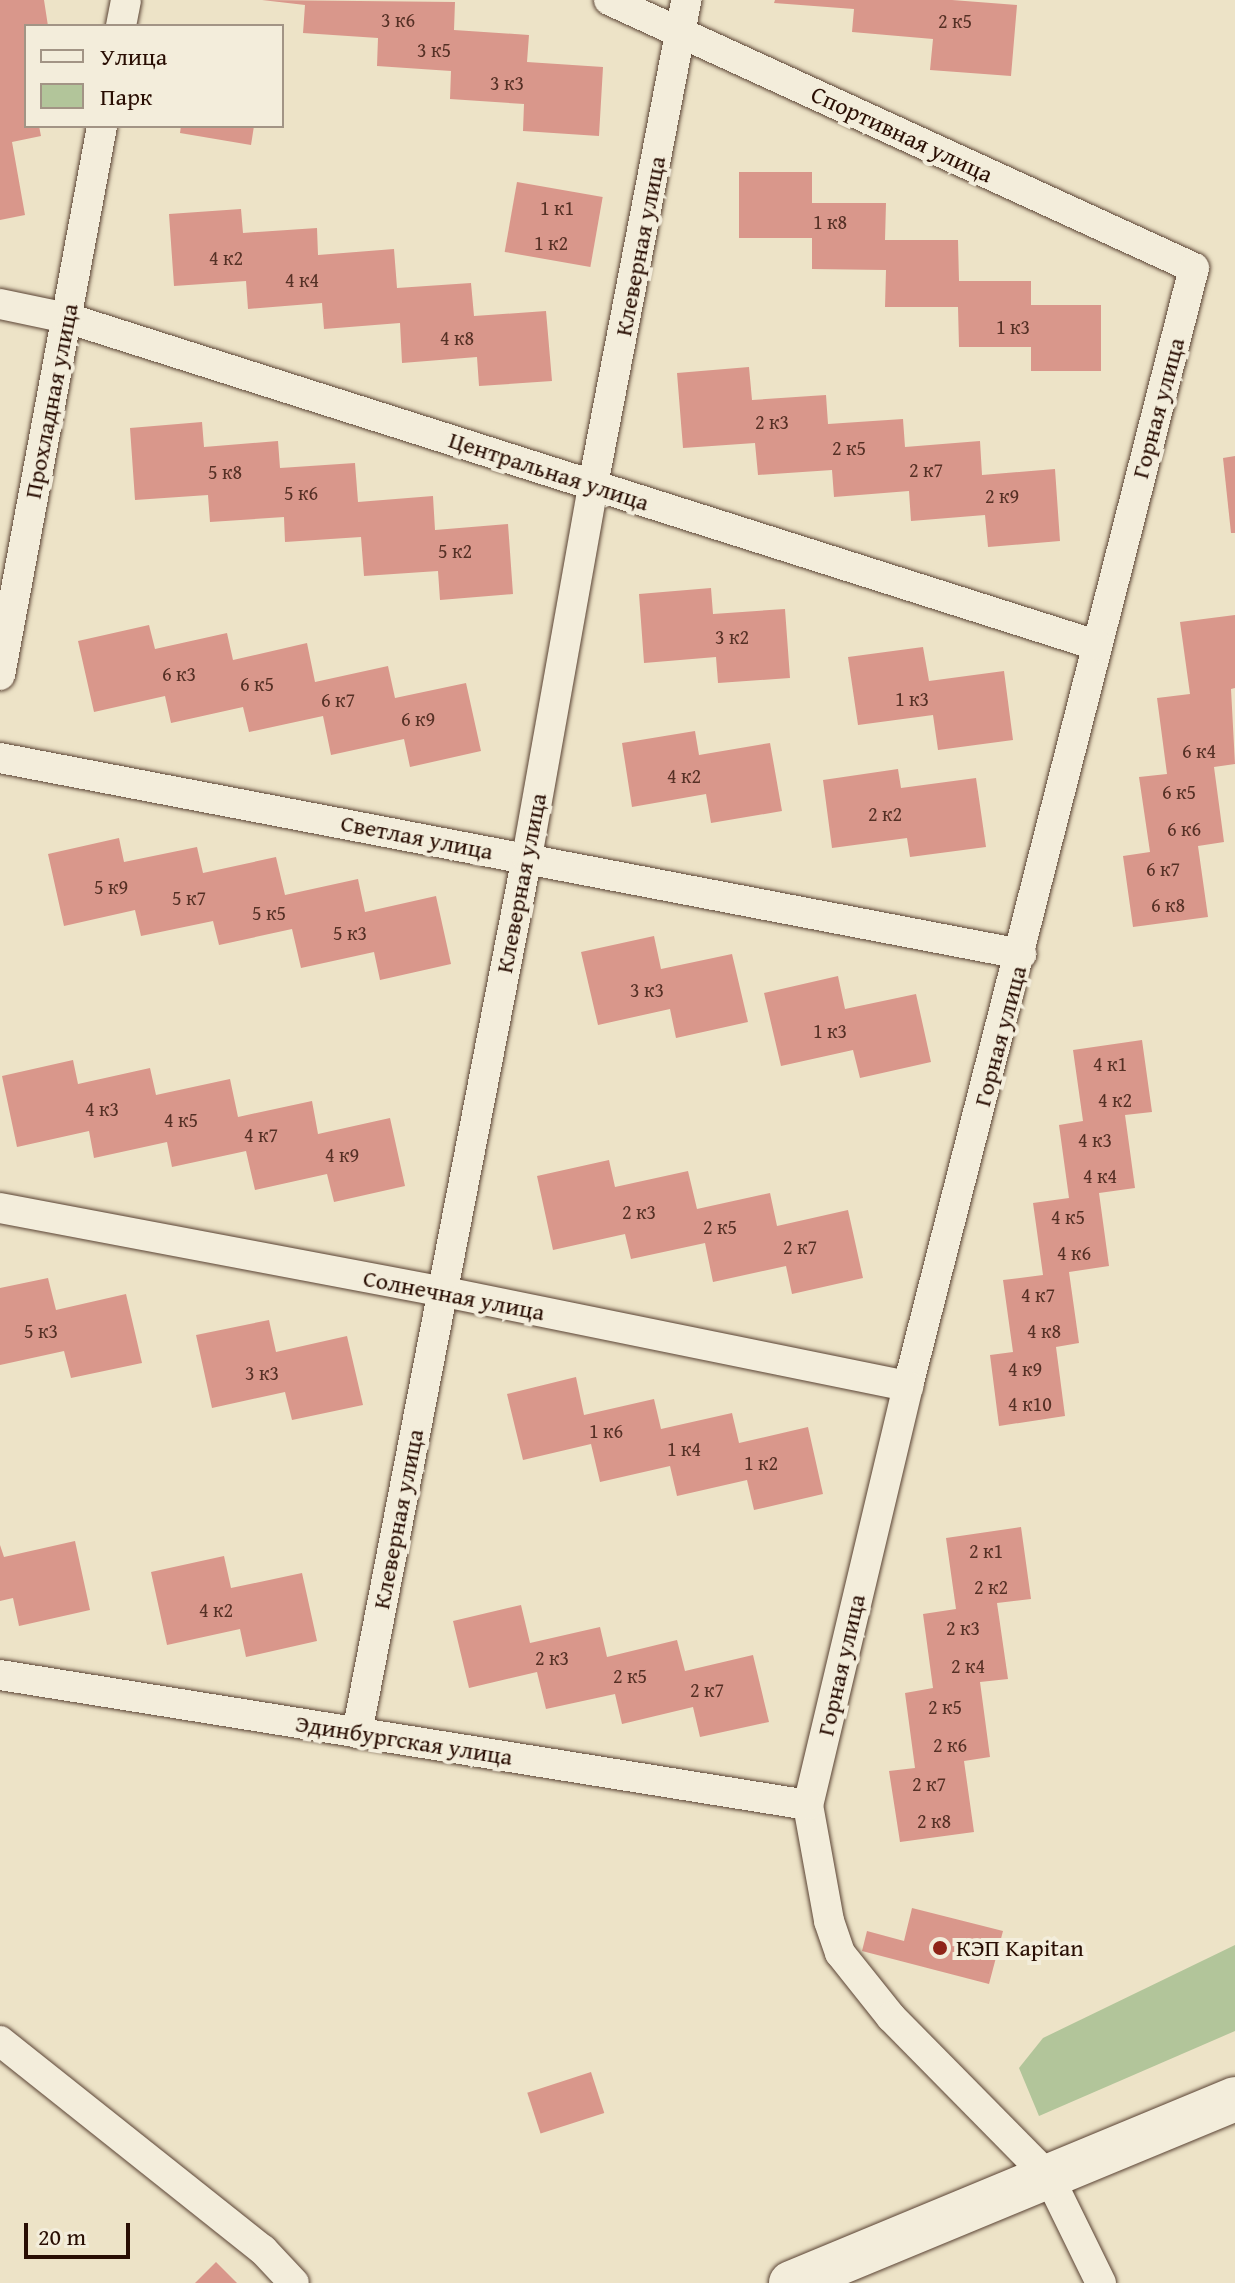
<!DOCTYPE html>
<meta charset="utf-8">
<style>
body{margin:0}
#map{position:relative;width:1235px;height:2283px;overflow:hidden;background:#ede3c7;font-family:"Gentium Book Plus",serif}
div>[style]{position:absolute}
.green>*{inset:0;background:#b2c59a}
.building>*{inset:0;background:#d9978b;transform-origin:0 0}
.roads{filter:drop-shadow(0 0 2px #5a4334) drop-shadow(0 0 2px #5a4334)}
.street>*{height:30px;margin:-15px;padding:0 15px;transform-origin:15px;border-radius:15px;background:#f3eddb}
.secondary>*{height:44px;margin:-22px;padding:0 22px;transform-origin:22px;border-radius:22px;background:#f3eddb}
.dots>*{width:22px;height:22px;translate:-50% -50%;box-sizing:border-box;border:4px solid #f3eddb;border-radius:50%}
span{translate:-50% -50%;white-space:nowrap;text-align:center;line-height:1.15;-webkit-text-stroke:8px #f3eddb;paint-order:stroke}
.number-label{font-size:20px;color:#553025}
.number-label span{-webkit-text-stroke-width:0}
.street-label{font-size:24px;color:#290e03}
.poi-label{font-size:24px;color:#290e03}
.left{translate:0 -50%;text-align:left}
.legend{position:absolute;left:24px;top:24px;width:260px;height:104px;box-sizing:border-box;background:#f3eddb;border:2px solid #a29485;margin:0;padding:10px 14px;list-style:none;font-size:24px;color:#290e03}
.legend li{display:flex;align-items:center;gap:16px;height:40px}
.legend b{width:40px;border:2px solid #a29485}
.scale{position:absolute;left:24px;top:2223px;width:106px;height:36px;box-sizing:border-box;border:4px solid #290e03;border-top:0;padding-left:10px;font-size:24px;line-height:28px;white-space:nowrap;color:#290e03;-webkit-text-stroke:6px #f3eddb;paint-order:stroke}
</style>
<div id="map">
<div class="green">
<i style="clip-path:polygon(1235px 1945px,1235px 2031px,1039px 2116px,1019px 2068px,1043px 2038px)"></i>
</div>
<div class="building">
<i style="clip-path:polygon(0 0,44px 0,48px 26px,26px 26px,26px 126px,39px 126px,41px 136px,12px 142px,25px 215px,0 220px)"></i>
<i style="clip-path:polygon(262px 0,455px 2px,454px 30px,529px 35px,527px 62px,603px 67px,599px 136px,523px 131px,524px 104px,450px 99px,451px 71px,377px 66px,378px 38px,303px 33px,305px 5px)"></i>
<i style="clip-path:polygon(775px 0,952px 0,1017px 5px,1011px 76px,930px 70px,933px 39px,852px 32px,854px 9px,774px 3px)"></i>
<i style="clip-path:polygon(181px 126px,254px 126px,251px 145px,180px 133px)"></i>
<i style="clip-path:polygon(739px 172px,812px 172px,812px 203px,886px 203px,885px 240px,958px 240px,959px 281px,1031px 281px,1031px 305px,1101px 305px,1101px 371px,1031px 371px,1031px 347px,959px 347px,958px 307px,885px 307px,886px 270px,812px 269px,812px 238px,739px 238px)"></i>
<i style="left:517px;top:182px;width:87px;height:71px;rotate:10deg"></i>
<i style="clip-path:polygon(241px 209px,243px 233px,317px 228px,318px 255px,394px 249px,397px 288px,471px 283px,474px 316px,546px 311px,552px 381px,479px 386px,477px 357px,402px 363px,400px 323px,324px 329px,322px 303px,248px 309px,246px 281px,174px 286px,169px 214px)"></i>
<i style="clip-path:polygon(749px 367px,752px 400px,826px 395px,828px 424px,903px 419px,905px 447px,980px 441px,982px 475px,1055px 469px,1060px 541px,988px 547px,985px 515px,911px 521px,909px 491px,834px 497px,832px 470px,758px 475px,755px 443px,683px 448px,677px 373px)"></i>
<i style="clip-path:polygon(202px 422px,204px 447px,278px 441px,280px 468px,355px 463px,358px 502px,433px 496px,435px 530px,508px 524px,513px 594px,440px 600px,438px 571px,364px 576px,361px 537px,285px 542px,284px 517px,210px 522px,208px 495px,135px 500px,130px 428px)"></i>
<i style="clip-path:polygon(1235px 456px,1235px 533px,1231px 533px,1223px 458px)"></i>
<i style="clip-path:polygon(711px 588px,713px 614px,785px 609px,790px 678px,718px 683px,716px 657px,644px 663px,639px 594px)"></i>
<i style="clip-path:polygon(1235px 615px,1235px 688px,1231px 689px,1235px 764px,1214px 767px,1224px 842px,1198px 846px,1208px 917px,1133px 927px,1123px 856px,1150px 852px,1139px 777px,1167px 774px,1157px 698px,1190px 694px,1180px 622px)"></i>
<i style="clip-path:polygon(149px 625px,155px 649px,227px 633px,233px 660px,307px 643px,315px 682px,388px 666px,395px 698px,466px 683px,481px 751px,410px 767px,404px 739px,331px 755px,323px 716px,249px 732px,243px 707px,171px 723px,165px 696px,94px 712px,78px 641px)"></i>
<i style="clip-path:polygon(923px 647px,929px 681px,1004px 671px,1013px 740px,938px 750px,933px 715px,858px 725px,848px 657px)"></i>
<i style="clip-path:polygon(695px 731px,699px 755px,770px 743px,782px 811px,711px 823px,706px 794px,632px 807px,622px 743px)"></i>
<i style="clip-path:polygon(898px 769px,901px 788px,976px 778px,986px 847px,910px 857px,907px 838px,832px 848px,823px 780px)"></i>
<i style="clip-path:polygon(119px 838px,124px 862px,197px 847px,203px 873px,276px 857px,285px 895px,358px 879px,365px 912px,436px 896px,451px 964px,380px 980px,374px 952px,301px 968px,292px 929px,219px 945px,213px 921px,141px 936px,135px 910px,64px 926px,48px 854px)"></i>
<i style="clip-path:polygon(654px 936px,661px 969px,732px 954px,748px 1022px,676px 1038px,670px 1009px,598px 1025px,581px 952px)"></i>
<i style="clip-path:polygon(838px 976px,845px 1009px,916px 994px,931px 1062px,860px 1078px,853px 1050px,781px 1066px,764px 993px)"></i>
<i style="clip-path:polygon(1142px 1040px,1152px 1112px,1125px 1115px,1135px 1188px,1099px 1193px,1109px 1266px,1069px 1272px,1079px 1343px,1056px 1347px,1065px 1416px,999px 1426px,990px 1355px,1013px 1352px,1003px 1280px,1043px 1275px,1033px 1203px,1069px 1198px,1059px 1125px,1083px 1121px,1073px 1050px)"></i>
<i style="clip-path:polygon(73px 1060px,78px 1084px,150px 1068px,156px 1095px,230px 1079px,238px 1117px,312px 1101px,318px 1134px,390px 1118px,405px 1186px,334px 1202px,327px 1174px,255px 1190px,246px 1151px,172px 1167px,167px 1142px,94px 1158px,89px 1131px,17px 1147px,2px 1076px)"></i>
<i style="clip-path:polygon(609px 1160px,615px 1187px,688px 1171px,697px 1209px,770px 1193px,777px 1226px,848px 1210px,863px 1278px,792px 1294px,786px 1266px,713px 1282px,705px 1243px,631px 1259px,625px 1234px,553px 1250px,537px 1176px)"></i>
<i style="clip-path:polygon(48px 1278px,56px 1310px,126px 1294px,142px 1363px,71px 1378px,64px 1351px,0 1365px,0 1288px)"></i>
<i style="clip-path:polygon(269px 1320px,276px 1352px,347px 1336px,363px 1405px,292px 1420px,285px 1392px,212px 1408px,196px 1335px)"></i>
<i style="clip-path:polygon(576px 1377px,584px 1415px,654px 1399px,661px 1429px,732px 1413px,739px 1443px,808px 1427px,823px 1494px,754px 1510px,747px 1480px,677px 1496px,670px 1466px,600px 1482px,591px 1444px,523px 1460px,507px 1394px)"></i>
<i style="clip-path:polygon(1021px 1527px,1031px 1599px,997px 1603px,1008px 1679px,980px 1682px,990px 1757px,964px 1761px,974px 1832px,900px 1842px,889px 1771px,915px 1768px,905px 1693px,933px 1688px,923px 1614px,956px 1609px,946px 1538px)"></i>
<i style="clip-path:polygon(75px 1541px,90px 1610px,19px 1626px,13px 1598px,0 1601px,0 1545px,4px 1557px)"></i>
<i style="clip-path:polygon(224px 1556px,231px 1588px,302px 1573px,317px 1641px,246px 1657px,240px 1629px,167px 1645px,151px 1572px)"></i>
<i style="clip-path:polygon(521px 1605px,530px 1643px,600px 1627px,607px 1657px,677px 1640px,685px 1671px,753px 1655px,769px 1722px,700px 1737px,693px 1707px,622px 1724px,615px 1694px,546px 1709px,537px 1672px,469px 1688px,453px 1621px)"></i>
<i style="clip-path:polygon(912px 1908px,1003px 1931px,989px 1984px,862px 1951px,867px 1931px,904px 1941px)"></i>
<i style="left:591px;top:2072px;width:43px;height:67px;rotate:72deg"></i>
<i style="clip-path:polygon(216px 2262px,237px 2283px,195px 2283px)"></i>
</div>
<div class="roads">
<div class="street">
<i style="left:609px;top:0;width:643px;rotate:24.61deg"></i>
<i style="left:1194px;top:268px;width:1154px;rotate:104.35deg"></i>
<i style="left:908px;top:1386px;width:431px;rotate:103.4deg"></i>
<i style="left:808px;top:1805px;width:118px;rotate:79.7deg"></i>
<i style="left:829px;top:1921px;width:34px;rotate:71deg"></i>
<i style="left:840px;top:1953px;width:82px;rotate:51.4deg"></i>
<i style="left:891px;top:2017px;width:225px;rotate:45.4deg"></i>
<i style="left:1049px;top:2177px;width:118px;rotate:63.9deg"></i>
<i style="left:121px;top:26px;width:26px;rotate:-79deg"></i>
<i style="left:0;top:304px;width:68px;rotate:11.8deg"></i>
<i style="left:67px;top:318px;width:1080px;rotate:17.63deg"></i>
<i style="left:0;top:675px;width:558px;rotate:-79.47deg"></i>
<i style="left:0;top:758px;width:1040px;rotate:10.87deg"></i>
<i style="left:0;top:1208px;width:448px;rotate:10.7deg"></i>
<i style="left:440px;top:1291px;width:478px;rotate:11.5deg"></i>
<i style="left:0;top:1675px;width:818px;rotate:9.14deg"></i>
<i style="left:357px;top:1733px;width:892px;rotate:-79.02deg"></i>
<i style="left:527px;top:857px;width:378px;rotate:-79.9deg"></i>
<i style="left:593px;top:485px;width:494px;rotate:-79.1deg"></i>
<i style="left:0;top:2041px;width:336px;rotate:38.5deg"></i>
<i style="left:263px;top:2250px;width:45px;rotate:46.8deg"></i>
</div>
<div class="secondary">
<i style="left:791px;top:2283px;width:481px;rotate:-22.5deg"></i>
</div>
</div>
<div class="dots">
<i style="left:940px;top:1948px;background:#8f2418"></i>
</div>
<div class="number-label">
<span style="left:398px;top:19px">3 к6</span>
<span style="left:955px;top:20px">2 к5</span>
<span style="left:434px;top:49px">3 к5</span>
<span style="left:507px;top:82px">3 к3</span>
<span style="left:557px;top:207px">1 к1</span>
<span style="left:830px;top:221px">1 к8</span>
<span style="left:551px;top:242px">1 к2</span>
<span style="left:226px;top:257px">4 к2</span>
<span style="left:302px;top:279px">4 к4</span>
<span style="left:1013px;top:326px">1 к3</span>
<span style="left:457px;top:337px">4 к8</span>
<span style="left:772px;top:421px">2 к3</span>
<span style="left:849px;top:447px">2 к5</span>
<span style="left:926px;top:469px">2 к7</span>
<span style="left:225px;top:471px">5 к8</span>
<span style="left:301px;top:492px">5 к6</span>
<span style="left:1002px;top:495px">2 к9</span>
<span style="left:455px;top:550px">5 к2</span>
<span style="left:732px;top:636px">3 к2</span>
<span style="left:179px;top:673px">6 к3</span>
<span style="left:257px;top:683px">6 к5</span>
<span style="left:912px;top:698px">1 к3</span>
<span style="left:338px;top:699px">6 к7</span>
<span style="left:418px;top:718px">6 к9</span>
<span style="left:1199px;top:750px">6 к4</span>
<span style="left:684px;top:775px">4 к2</span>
<span style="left:1179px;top:791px">6 к5</span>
<span style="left:885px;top:813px">2 к2</span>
<span style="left:1184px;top:828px">6 к6</span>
<span style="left:1163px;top:868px">6 к7</span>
<span style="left:111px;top:886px">5 к9</span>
<span style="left:189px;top:897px">5 к7</span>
<span style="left:1168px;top:904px">6 к8</span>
<span style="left:269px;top:912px">5 к5</span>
<span style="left:350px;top:932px">5 к3</span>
<span style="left:647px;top:989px">3 к3</span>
<span style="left:830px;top:1030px">1 к3</span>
<span style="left:1110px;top:1063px">4 к1</span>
<span style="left:1115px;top:1099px">4 к2</span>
<span style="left:102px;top:1108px">4 к3</span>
<span style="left:181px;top:1119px">4 к5</span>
<span style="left:261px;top:1134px">4 к7</span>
<span style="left:1095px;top:1139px">4 к3</span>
<span style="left:342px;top:1154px">4 к9</span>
<span style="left:1100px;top:1175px">4 к4</span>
<span style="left:639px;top:1211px">2 к3</span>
<span style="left:1068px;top:1216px">4 к5</span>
<span style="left:720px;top:1226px">2 к5</span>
<span style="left:800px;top:1246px">2 к7</span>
<span style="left:1074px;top:1252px">4 к6</span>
<span style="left:1038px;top:1294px">4 к7</span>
<span style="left:41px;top:1330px">5 к3</span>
<span style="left:1044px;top:1330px">4 к8</span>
<span style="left:1025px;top:1368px">4 к9</span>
<span style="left:262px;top:1372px">3 к3</span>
<span style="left:1030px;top:1403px">4 к10</span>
<span style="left:606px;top:1430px">1 к6</span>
<span style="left:684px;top:1448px">1 к4</span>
<span style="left:761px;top:1462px">1 к2</span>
<span style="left:986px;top:1550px">2 к1</span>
<span style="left:991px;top:1586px">2 к2</span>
<span style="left:216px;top:1609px">4 к2</span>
<span style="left:963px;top:1627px">2 к3</span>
<span style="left:552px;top:1657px">2 к3</span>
<span style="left:968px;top:1665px">2 к4</span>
<span style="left:630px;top:1675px">2 к5</span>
<span style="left:707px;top:1689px">2 к7</span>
<span style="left:945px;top:1706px">2 к5</span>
<span style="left:950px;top:1744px">2 к6</span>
<span style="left:929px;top:1783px">2 к7</span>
<span style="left:934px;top:1820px">2 к8</span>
</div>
<div class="street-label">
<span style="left:902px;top:134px;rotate:25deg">Спортивная улица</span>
<span style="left:640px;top:246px;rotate:-79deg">Клеверная улица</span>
<span style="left:51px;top:401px;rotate:-79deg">Прохладная улица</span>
<span style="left:1158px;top:408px;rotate:-75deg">Горная улица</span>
<span style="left:549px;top:471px;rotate:18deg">Центральная улица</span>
<span style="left:417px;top:837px;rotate:11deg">Светлая улица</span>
<span style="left:521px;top:883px;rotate:-79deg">Клеверная улица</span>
<span style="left:1000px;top:1036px;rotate:-75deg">Горная улица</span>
<span style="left:454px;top:1295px;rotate:11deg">Солнечная улица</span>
<span style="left:398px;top:1519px;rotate:-79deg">Клеверная улица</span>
<span style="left:841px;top:1665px;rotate:-77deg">Горная улица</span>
<span style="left:404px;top:1740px;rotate:9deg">Эдинбургская улица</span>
</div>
<div class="poi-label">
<span class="left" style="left:956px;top:1948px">КЭП Kapitan</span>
</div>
<ul class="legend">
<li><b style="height:10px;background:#f3eddb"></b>Улица</li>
<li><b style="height:22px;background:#b2c59a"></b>Парк</li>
</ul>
<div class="scale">20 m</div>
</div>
